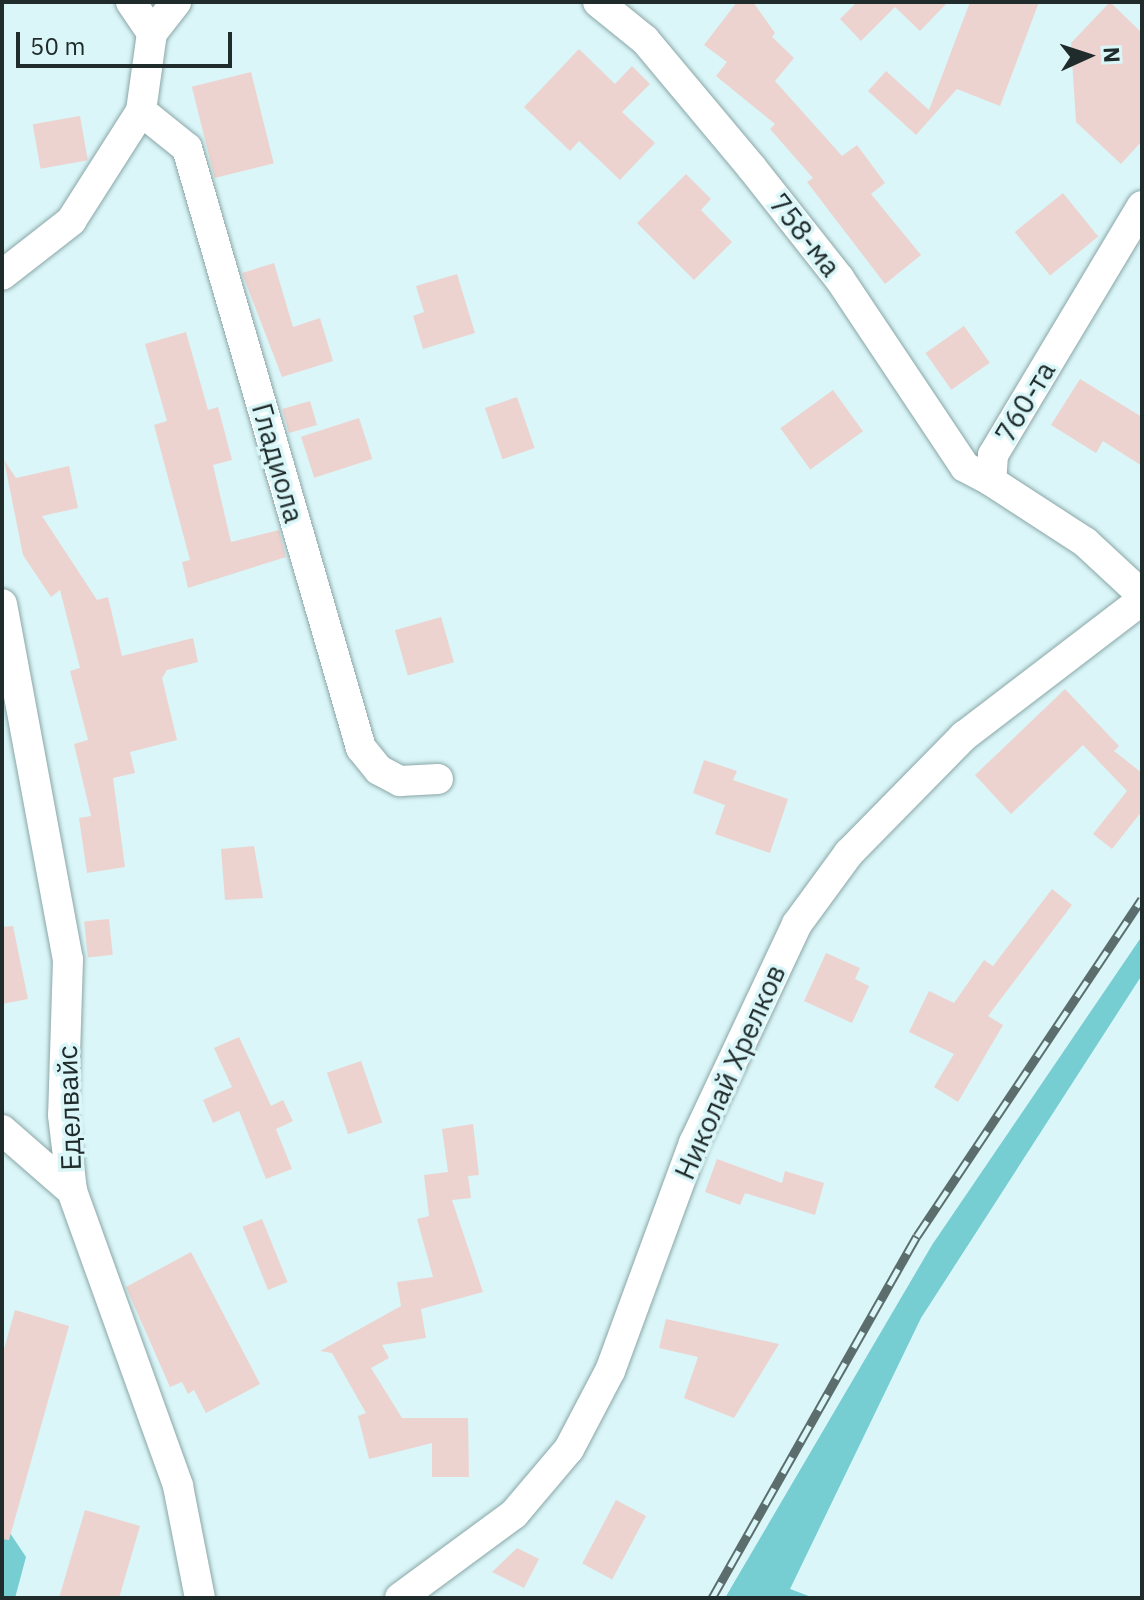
<!DOCTYPE html>
<meta charset="utf-8">
<style>
body{margin:0}
#map{position:relative;width:1144px;height:1600px;overflow:hidden;background:#daf6f8;font-family:"IBM Plex Sans",sans-serif}
div>[style]{position:absolute}
.green>*{inset:0;background:#76cdd2}
.building>*{inset:0;background:#edd3cf;transform-origin:0 0}
.roads{filter:drop-shadow(0 0 2px #8ba6a7) drop-shadow(0 0 2px #8ba6a7)}
.street>*{height:30px;margin:-15px;padding:0 15px;transform-origin:15px;border-radius:15px;background:#fff}
.rail>*{height:9px;margin-top:-4.5px;transform-origin:0;background:repeating-linear-gradient(90deg,#daf6f8 0 18px,#5c6d6d 0 36px);box-sizing:border-box;border-block:2px solid #5c6d6d}
span{translate:-50% -50%;white-space:nowrap;text-align:center;line-height:1.15;-webkit-text-stroke:7px #daf6f8;paint-order:stroke}
.street-label{font-size:28px;color:#202b2b}
.frame{position:absolute;inset:0;border:4px solid #202b2b;pointer-events:none}
.north{position:absolute;left:1048px;top:16px;width:80px;height:80px;-webkit-text-stroke:6px #daf6f8;paint-order:stroke;rotate:87deg;font-size:22px;font-weight:700;line-height:32px;text-align:center;color:#202b2b}
.north::after{content:'';display:block;margin:auto;width:28px;height:36px;background:#202b2b;clip-path:polygon(50% 0,100% 100%,50% 72%,0 100%)}
.scale{position:absolute;left:16px;top:32px;width:216px;height:36px;box-sizing:border-box;border:4px solid #202b2b;border-top:0;padding-left:10px;font-size:24px;line-height:28px;white-space:nowrap;color:#202b2b;-webkit-text-stroke:6px #daf6f8;paint-order:stroke}
</style>
<div id="map">
<div class="green">
<i style="clip-path:polygon(1142px 936px,1142px 975px,921px 1318px,790px 1589px,814px 1598px,725px 1598px,932px 1245px)"></i>
<i style="clip-path:polygon(2px 1521px,26px 1557px,15px 1598px,2px 1598px)"></i>
</div>
<div class="building">
<i style="clip-path:polygon(737px 2px,753px 2px,775px 33px,772px 37px,794px 58px,775px 81px,842px 156px,857px 145px,885px 183px,871px 194px,921px 255px,885px 284px,807px 182px,813px 178px,770px 129px,775px 124px,716px 76px,727px 62px,704px 45px)"></i>
<i style="clip-path:polygon(857px 2px,948px 2px,920px 31px,895px 7px,861px 41px,840px 19px)"></i>
<i style="clip-path:polygon(970px 2px,1039px 2px,1000px 106px,957px 89px,916px 135px,868px 91px,886px 71px,929px 110px)"></i>
<i style="clip-path:polygon(1110px 2px,1141px 32px,1142px 141px,1121px 164px,1076px 122px,1071px 43px)"></i>
<i style="clip-path:polygon(579px 49px,615px 84px,632px 66px,650px 84px,622px 112px,655px 143px,620px 180px,579px 141px,570px 151px,524px 107px)"></i>
<i style="left:251px;top:72px;width:94px;height:61px;rotate:76deg"></i>
<i style="left:80px;top:116px;width:45px;height:48px;rotate:80deg"></i>
<i style="clip-path:polygon(686px 174px,711px 199px,701px 210px,732px 242px,694px 280px,637px 223px)"></i>
<i style="left:1063px;top:193px;width:56px;height:62px;rotate:51deg"></i>
<i style="clip-path:polygon(274px 263px,293px 327px,320px 318px,333px 361px,282px 377px,242px 273px)"></i>
<i style="clip-path:polygon(457px 274px,475px 333px,423px 349px,413px 316px,424px 312px,416px 286px)"></i>
<i style="left:964px;top:326px;width:45px;height:47px;rotate:55deg"></i>
<i style="clip-path:polygon(186px 332px,208px 410px,218px 407px,232px 460px,213px 465px,231px 542px,279px 530px,286px 557px,188px 588px,182px 562px,190px 560px,154px 425px,167px 421px,145px 344px)"></i>
<i style="clip-path:polygon(1080px 379px,1142px 417px,1142px 466px,1103px 441px,1096px 453px,1051px 425px)"></i>
<i style="left:833px;top:390px;width:51px;height:65px;rotate:54deg"></i>
<i style="left:517px;top:397px;width:54px;height:34px;rotate:71deg"></i>
<i style="left:310px;top:401px;width:25px;height:29px;rotate:74deg"></i>
<i style="left:359px;top:418px;width:43px;height:61px;rotate:72deg"></i>
<i style="clip-path:polygon(4px 460px,16px 478px,69px 466px,78px 508px,42px 516px,97px 600px,108px 597px,122px 656px,193px 638px,198px 662px,167px 670px,162px 678px,177px 740px,130px 752px,135px 773px,113px 778px,125px 867px,87px 873px,79px 818px,91px 816px,74px 744px,88px 740px,70px 671px,80px 668px,60px 590px,51px 597px,23px 555px)"></i>
<i style="left:441px;top:617px;width:47px;height:48px;rotate:74deg"></i>
<i style="clip-path:polygon(1065px 689px,1119px 746px,1114px 751px,1142px 773px,1142px 811px,1112px 849px,1093px 834px,1127px 791px,1083px 745px,1011px 814px,975px 775px)"></i>
<i style="clip-path:polygon(704px 760px,737px 771px,733px 780px,788px 799px,770px 853px,715px 834px,725px 805px,693px 793px)"></i>
<i style="clip-path:polygon(254px 846px,263px 898px,225px 900px,221px 849px)"></i>
<i style="clip-path:polygon(1052px 889px,1072px 905px,988px 1016px,1003px 1025px,958px 1102px,934px 1087px,954px 1054px,909px 1032px,929px 991px,954px 1003px,984px 960px,993px 966px)"></i>
<i style="left:109px;top:919px;width:36px;height:25px;rotate:84deg"></i>
<i style="clip-path:polygon(13px 926px,28px 999px,2px 1004px,2px 927px)"></i>
<i style="clip-path:polygon(826px 953px,860px 968px,855px 979px,869px 986px,852px 1023px,804px 1001px)"></i>
<i style="clip-path:polygon(239px 1037px,271px 1106px,283px 1100px,293px 1121px,276px 1129px,292px 1169px,266px 1179px,239px 1111px,213px 1123px,203px 1100px,232px 1087px,214px 1048px)"></i>
<i style="left:361px;top:1061px;width:65px;height:36px;rotate:71deg"></i>
<i style="clip-path:polygon(473px 1124px,479px 1175px,468px 1176px,471px 1198px,452px 1200px,483px 1292px,421px 1309px,426px 1338px,382px 1345px,389px 1358px,371px 1368px,402px 1418px,468px 1418px,469px 1477px,432px 1477px,432px 1443px,369px 1459px,358px 1416px,366px 1413px,332px 1353px,320px 1351px,401px 1306px,397px 1282px,433px 1277px,417px 1219px,429px 1216px,424px 1175px,448px 1172px,442px 1129px)"></i>
<i style="clip-path:polygon(717px 1159px,782px 1183px,785px 1171px,824px 1183px,815px 1215px,745px 1193px,740px 1205px,705px 1192px)"></i>
<i style="left:262px;top:1219px;width:68px;height:21px;rotate:68deg"></i>
<i style="clip-path:polygon(191px 1252px,260px 1384px,206px 1413px,194px 1390px,188px 1394px,182px 1382px,170px 1387px,126px 1287px)"></i>
<i style="clip-path:polygon(15px 1310px,69px 1326px,9px 1540px,2px 1539px,2px 1356px)"></i>
<i style="clip-path:polygon(666px 1319px,779px 1344px,734px 1418px,684px 1398px,698px 1357px,659px 1348px)"></i>
<i style="left:616px;top:1500px;width:34px;height:72px;rotate:28deg"></i>
<i style="clip-path:polygon(85px 1510px,140px 1526px,119px 1598px,59px 1598px)"></i>
<i style="clip-path:polygon(517px 1548px,539px 1559px,524px 1588px,492px 1572px)"></i>
</div>
<div class="roads">
<div class="street">
<i style="left:131px;top:2px;width:37px;rotate:56deg"></i>
<i style="left:598px;top:2px;width:60px;rotate:39deg"></i>
<i style="left:645px;top:40px;width:167px;rotate:50.1deg"></i>
<i style="left:752px;top:168px;width:140px;rotate:51.7deg"></i>
<i style="left:839px;top:278px;width:227px;rotate:56.3deg"></i>
<i style="left:965px;top:467px;width:30px;rotate:28deg"></i>
<i style="left:141px;top:111px;width:59px;rotate:38.8deg"></i>
<i style="left:187px;top:148px;width:625px;rotate:73.83deg"></i>
<i style="left:361px;top:748px;width:28px;rotate:51deg"></i>
<i style="left:379px;top:770px;width:24px;rotate:28deg"></i>
<i style="left:400px;top:781px;width:38px;rotate:-3deg"></i>
<i style="left:1142px;top:206px;width:290px;rotate:120.9deg"></i>
<i style="left:993px;top:455px;width:26px;rotate:94deg"></i>
<i style="left:991px;top:481px;width:112px;rotate:33deg"></i>
<i style="left:1085px;top:542px;width:78px;rotate:42.9deg"></i>
<i style="left:2px;top:275px;width:88px;rotate:-38deg"></i>
<i style="left:71px;top:221px;width:130px;rotate:-57.5deg"></i>
<i style="left:141px;top:111px;width:79px;rotate:-82deg"></i>
<i style="left:152px;top:33px;width:39px;rotate:-52deg"></i>
<i style="left:2px;top:604px;width:361px;rotate:79.5deg"></i>
<i style="left:68px;top:959px;width:156px;rotate:91.8deg"></i>
<i style="left:63px;top:1115px;width:77px;rotate:83.2deg"></i>
<i style="left:72px;top:1191px;width:313px;rotate:70.2deg"></i>
<i style="left:178px;top:1486px;width:114px;rotate:78.9deg"></i>
<i style="left:2px;top:1130px;width:93px;rotate:41.1deg"></i>
<i style="left:400px;top:1598px;width:142px;rotate:-36.4deg"></i>
<i style="left:514px;top:1514px;width:85px;rotate:-49.8deg"></i>
<i style="left:569px;top:1449px;width:88px;rotate:-62.3deg"></i>
<i style="left:610px;top:1371px;width:243px;rotate:-69.8deg"></i>
<i style="left:694px;top:1143px;width:242px;rotate:-64.8deg"></i>
<i style="left:797px;top:924px;width:88px;rotate:-53.8deg"></i>
<i style="left:849px;top:853px;width:164px;rotate:-45.5deg"></i>
<i style="left:964px;top:736px;width:224px;rotate:-37.4deg"></i>
</div>
</div>
<div class="rail">
<i style="left:712px;top:1598px;width:416px;rotate:-60.5deg"></i>
<i style="left:917px;top:1236px;width:405px;rotate:-56.3deg"></i>
</div>
<div class="street-label">
<span style="left:805px;top:235px;rotate:52deg">758-ма</span>
<span style="left:1025px;top:402px;rotate:-59deg">760-та</span>
<span style="left:278px;top:463px;rotate:74deg">Гладиола</span>
<span style="left:730px;top:1072px;rotate:-66deg">Николай Хрелков</span>
<span style="left:69px;top:1108px;rotate:-92deg">Еделвайс</span>
</div>
<div class="frame"></div>
<div class="north">N</div>
<div class="scale">50 m</div>
</div>
